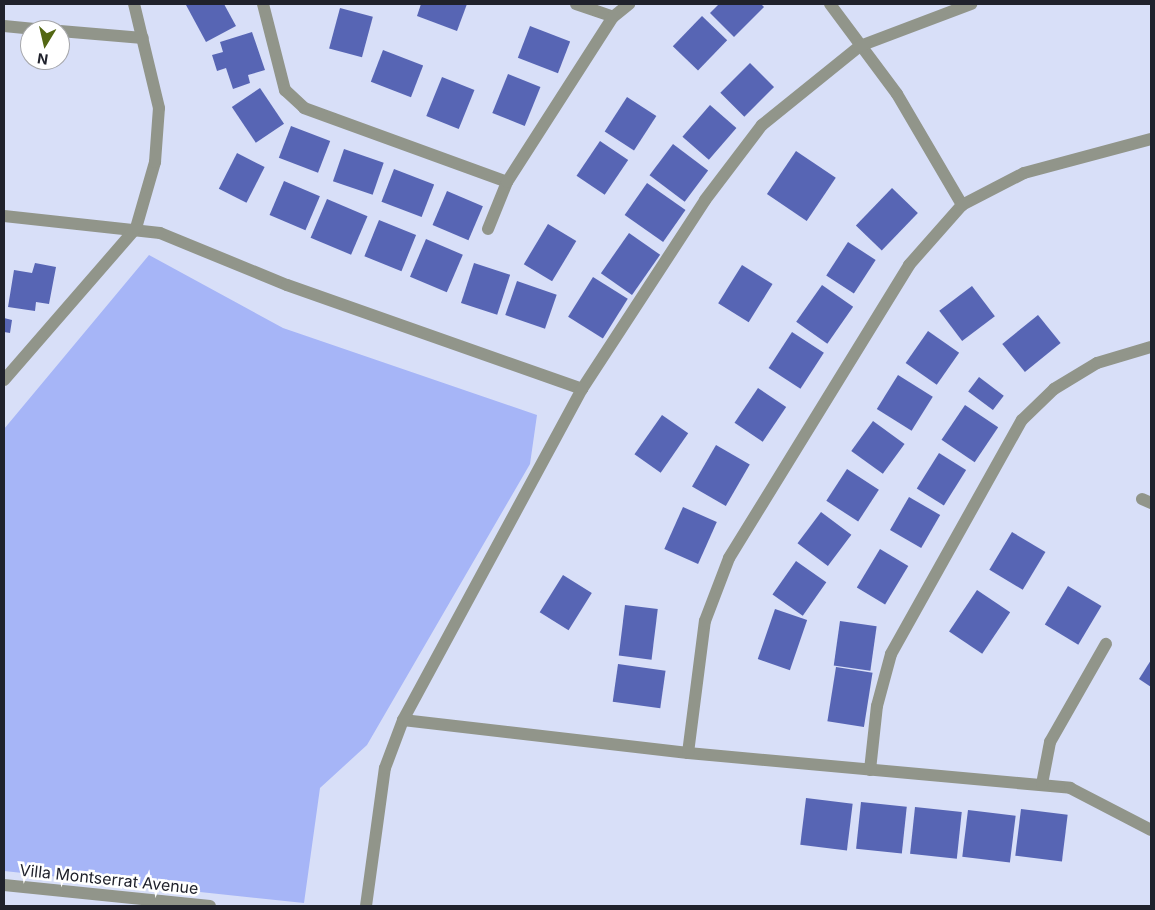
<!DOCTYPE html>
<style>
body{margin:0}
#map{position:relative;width:1155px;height:910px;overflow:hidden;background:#d8dff8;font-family:Inter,sans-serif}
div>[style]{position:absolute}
.green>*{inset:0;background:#a6b5f7}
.building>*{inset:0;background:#5765b4;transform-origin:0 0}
.minor>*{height:12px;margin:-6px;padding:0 6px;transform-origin:6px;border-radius:6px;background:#91958a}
span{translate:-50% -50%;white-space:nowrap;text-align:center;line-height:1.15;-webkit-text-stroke:5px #fff;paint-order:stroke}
.street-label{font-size:16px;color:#20222c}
.frame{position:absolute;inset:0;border:5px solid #20222c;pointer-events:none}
.north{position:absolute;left:20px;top:20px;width:50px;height:50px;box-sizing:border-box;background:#fff;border:1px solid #a6a7ab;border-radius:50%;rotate:189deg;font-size:14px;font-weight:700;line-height:20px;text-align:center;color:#20222c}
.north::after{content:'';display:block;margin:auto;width:18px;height:22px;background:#536713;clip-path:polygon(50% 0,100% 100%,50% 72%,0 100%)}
</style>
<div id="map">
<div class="green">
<i style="clip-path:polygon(149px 255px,283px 328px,537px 415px,530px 464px,367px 745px,320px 788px,304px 903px,4px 871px,4px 429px)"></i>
</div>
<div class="building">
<i style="clip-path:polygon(224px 4px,236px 26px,206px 42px,186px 5px)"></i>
<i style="clip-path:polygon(421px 4px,467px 4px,457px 31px,417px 16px)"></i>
<i style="clip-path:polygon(719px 4px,761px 4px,764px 7px,734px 37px,710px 13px)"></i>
<i style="left:340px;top:8px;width:34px;height:42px;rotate:15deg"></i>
<i style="left:702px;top:16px;width:35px;height:42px;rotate:44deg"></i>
<i style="left:530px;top:26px;width:43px;height:34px;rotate:21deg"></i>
<i style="clip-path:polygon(252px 32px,265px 70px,248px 75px,250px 83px,233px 89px,226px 68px,217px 71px,212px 55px,223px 52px,220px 42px)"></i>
<i style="left:383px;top:50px;width:43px;height:34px;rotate:21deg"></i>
<i style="left:750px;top:63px;width:34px;height:42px;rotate:45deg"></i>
<i style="left:508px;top:74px;width:35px;height:42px;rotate:22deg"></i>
<i style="left:442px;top:77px;width:35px;height:42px;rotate:22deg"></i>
<i style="left:260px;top:88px;width:43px;height:34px;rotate:56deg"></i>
<i style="left:627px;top:97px;width:35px;height:41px;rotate:33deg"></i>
<i style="left:710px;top:105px;width:35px;height:42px;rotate:41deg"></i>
<i style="left:291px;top:126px;width:42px;height:34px;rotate:21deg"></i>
<i style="left:600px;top:141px;width:34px;height:42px;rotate:34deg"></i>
<i style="left:673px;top:144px;width:44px;height:39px;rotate:37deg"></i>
<i style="left:344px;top:149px;width:42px;height:34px;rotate:19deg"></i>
<i style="left:796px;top:151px;width:48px;height:52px;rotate:34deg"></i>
<i style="left:237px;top:153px;width:31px;height:40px;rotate:27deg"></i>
<i style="left:394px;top:169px;width:43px;height:35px;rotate:21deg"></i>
<i style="left:284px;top:181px;width:39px;height:37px;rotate:23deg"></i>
<i style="left:647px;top:183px;width:47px;height:39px;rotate:35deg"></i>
<i style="left:892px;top:188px;width:36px;height:52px;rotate:44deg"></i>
<i style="left:447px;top:191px;width:39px;height:37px;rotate:23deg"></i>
<i style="left:327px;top:199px;width:44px;height:42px;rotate:23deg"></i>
<i style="left:379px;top:220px;width:40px;height:39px;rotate:22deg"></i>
<i style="left:548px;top:224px;width:33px;height:47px;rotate:31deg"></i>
<i style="left:629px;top:233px;width:38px;height:49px;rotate:35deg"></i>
<i style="left:426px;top:239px;width:40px;height:41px;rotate:23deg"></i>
<i style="left:848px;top:242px;width:33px;height:40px;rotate:33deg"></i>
<i style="clip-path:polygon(35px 263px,56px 267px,49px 304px,36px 302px,35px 311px,8px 307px,14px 270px,32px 273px)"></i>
<i style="left:474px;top:263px;width:38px;height:42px;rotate:18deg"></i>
<i style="left:742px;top:265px;width:36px;height:45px;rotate:32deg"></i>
<i style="left:593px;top:277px;width:41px;height:47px;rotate:32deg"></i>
<i style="left:517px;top:281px;width:42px;height:36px;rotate:19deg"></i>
<i style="left:822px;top:285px;width:38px;height:45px;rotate:35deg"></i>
<i style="left:972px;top:286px;width:38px;height:41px;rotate:53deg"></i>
<i style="left:1038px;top:315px;width:36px;height:46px;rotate:51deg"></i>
<i style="clip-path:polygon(4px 318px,12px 320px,10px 333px,4px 332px)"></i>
<i style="left:928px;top:331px;width:38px;height:39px;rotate:35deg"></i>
<i style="left:792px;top:332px;width:38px;height:43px;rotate:33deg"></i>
<i style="left:898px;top:375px;width:41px;height:40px;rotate:32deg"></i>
<i style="left:979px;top:377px;width:31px;height:18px;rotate:37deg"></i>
<i style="left:758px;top:388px;width:34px;height:42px;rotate:34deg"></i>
<i style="left:965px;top:405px;width:40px;height:42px;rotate:34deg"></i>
<i style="left:662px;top:415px;width:32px;height:48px;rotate:35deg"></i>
<i style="left:873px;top:421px;width:39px;height:37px;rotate:36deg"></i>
<i style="left:716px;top:445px;width:39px;height:48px;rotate:30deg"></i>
<i style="left:939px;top:453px;width:32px;height:42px;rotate:32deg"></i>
<i style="left:847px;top:469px;width:38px;height:38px;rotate:33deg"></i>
<i style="left:909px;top:497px;width:36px;height:38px;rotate:30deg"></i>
<i style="left:683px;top:507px;width:37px;height:46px;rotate:24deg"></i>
<i style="left:821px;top:512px;width:38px;height:39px;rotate:37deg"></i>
<i style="left:1012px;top:532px;width:39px;height:44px;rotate:31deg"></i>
<i style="left:880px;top:549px;width:33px;height:45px;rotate:31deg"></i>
<i style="left:796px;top:561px;width:37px;height:41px;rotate:35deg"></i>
<i style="left:563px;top:575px;width:34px;height:44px;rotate:32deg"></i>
<i style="left:1068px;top:586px;width:39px;height:45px;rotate:31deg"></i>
<i style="left:977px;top:590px;width:40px;height:50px;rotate:34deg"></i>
<i style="left:625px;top:605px;width:33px;height:51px;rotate:7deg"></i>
<i style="left:775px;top:609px;width:34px;height:53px;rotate:19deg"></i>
<i style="left:840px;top:621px;width:37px;height:45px;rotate:8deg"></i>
<i style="clip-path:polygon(1151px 660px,1151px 687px,1139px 679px)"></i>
<i style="left:618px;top:664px;width:48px;height:38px;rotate:8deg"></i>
<i style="left:836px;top:667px;width:37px;height:55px;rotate:9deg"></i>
<i style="left:806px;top:798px;width:47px;height:47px;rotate:7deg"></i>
<i style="left:861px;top:802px;width:46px;height:47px;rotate:6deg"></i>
<i style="left:915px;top:807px;width:47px;height:47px;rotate:6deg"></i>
<i style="left:1021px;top:809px;width:47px;height:47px;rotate:7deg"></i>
<i style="left:968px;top:810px;width:48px;height:47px;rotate:7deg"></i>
</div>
<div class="minor">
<i style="left:263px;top:4px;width:89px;rotate:75.7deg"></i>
<i style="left:285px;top:90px;width:26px;rotate:43deg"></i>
<i style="left:304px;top:108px;width:216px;rotate:20deg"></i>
<i style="left:576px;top:4px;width:39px;rotate:19deg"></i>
<i style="left:830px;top:4px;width:112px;rotate:53.3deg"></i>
<i style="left:897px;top:94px;width:129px;rotate:59.6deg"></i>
<i style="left:4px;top:26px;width:41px;rotate:5.6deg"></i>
<i style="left:60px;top:31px;width:83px;rotate:4.8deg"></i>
<i style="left:4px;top:216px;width:157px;rotate:6.2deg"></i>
<i style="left:160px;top:233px;width:137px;rotate:22.3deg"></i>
<i style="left:287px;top:285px;width:313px;rotate:19.4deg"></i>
<i style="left:488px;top:229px;width:51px;rotate:-68deg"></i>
<i style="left:507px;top:182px;width:196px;rotate:-57.3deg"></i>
<i style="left:613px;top:17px;width:21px;rotate:-39deg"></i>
<i style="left:4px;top:380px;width:201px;rotate:-49deg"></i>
<i style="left:136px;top:228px;width:69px;rotate:-73.9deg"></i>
<i style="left:155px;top:162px;width:54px;rotate:-85.8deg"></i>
<i style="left:159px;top:108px;width:107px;rotate:-103.5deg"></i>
<i style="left:1142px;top:499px;width:10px;rotate:24deg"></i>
<i style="left:403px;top:720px;width:287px;rotate:6.6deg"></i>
<i style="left:688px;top:753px;width:384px;rotate:5.2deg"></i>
<i style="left:1070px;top:788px;width:91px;rotate:27.4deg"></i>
<i style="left:688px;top:753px;width:133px;rotate:-82.7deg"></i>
<i style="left:705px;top:621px;width:67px;rotate:-69.1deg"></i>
<i style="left:729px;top:558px;width:344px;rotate:-58.4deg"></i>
<i style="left:909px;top:265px;width:80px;rotate:-48.5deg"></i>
<i style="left:962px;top:205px;width:70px;rotate:-27.3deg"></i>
<i style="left:1024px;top:173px;width:131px;rotate:-15deg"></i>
<i style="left:870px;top:770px;width:64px;rotate:-83.8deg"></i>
<i style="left:877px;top:706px;width:54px;rotate:-74.9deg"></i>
<i style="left:891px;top:654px;width:268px;rotate:-60.8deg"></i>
<i style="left:1022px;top:420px;width:45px;rotate:-44.1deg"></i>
<i style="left:1054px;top:389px;width:50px;rotate:-31.2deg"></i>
<i style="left:1097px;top:363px;width:56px;rotate:-16.5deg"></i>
<i style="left:1042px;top:784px;width:43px;rotate:-79.2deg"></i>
<i style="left:1050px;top:742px;width:113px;rotate:-60.3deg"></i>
<i style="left:4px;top:885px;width:207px;rotate:5.8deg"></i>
<i style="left:366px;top:906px;width:139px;rotate:-82.2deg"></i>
<i style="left:385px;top:768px;width:51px;rotate:-69.4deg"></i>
<i style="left:403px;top:720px;width:376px;rotate:-61.6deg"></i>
<i style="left:582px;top:389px;width:225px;rotate:-56.9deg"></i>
<i style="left:705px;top:200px;width:94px;rotate:-52.8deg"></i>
<i style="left:762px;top:125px;width:126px;rotate:-38.9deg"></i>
<i style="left:860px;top:46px;width:119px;rotate:-20.7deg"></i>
</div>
<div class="street-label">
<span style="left:109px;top:879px;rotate:6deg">Villa Montserrat Avenue</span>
</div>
<div class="frame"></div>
<div class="north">N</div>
</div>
